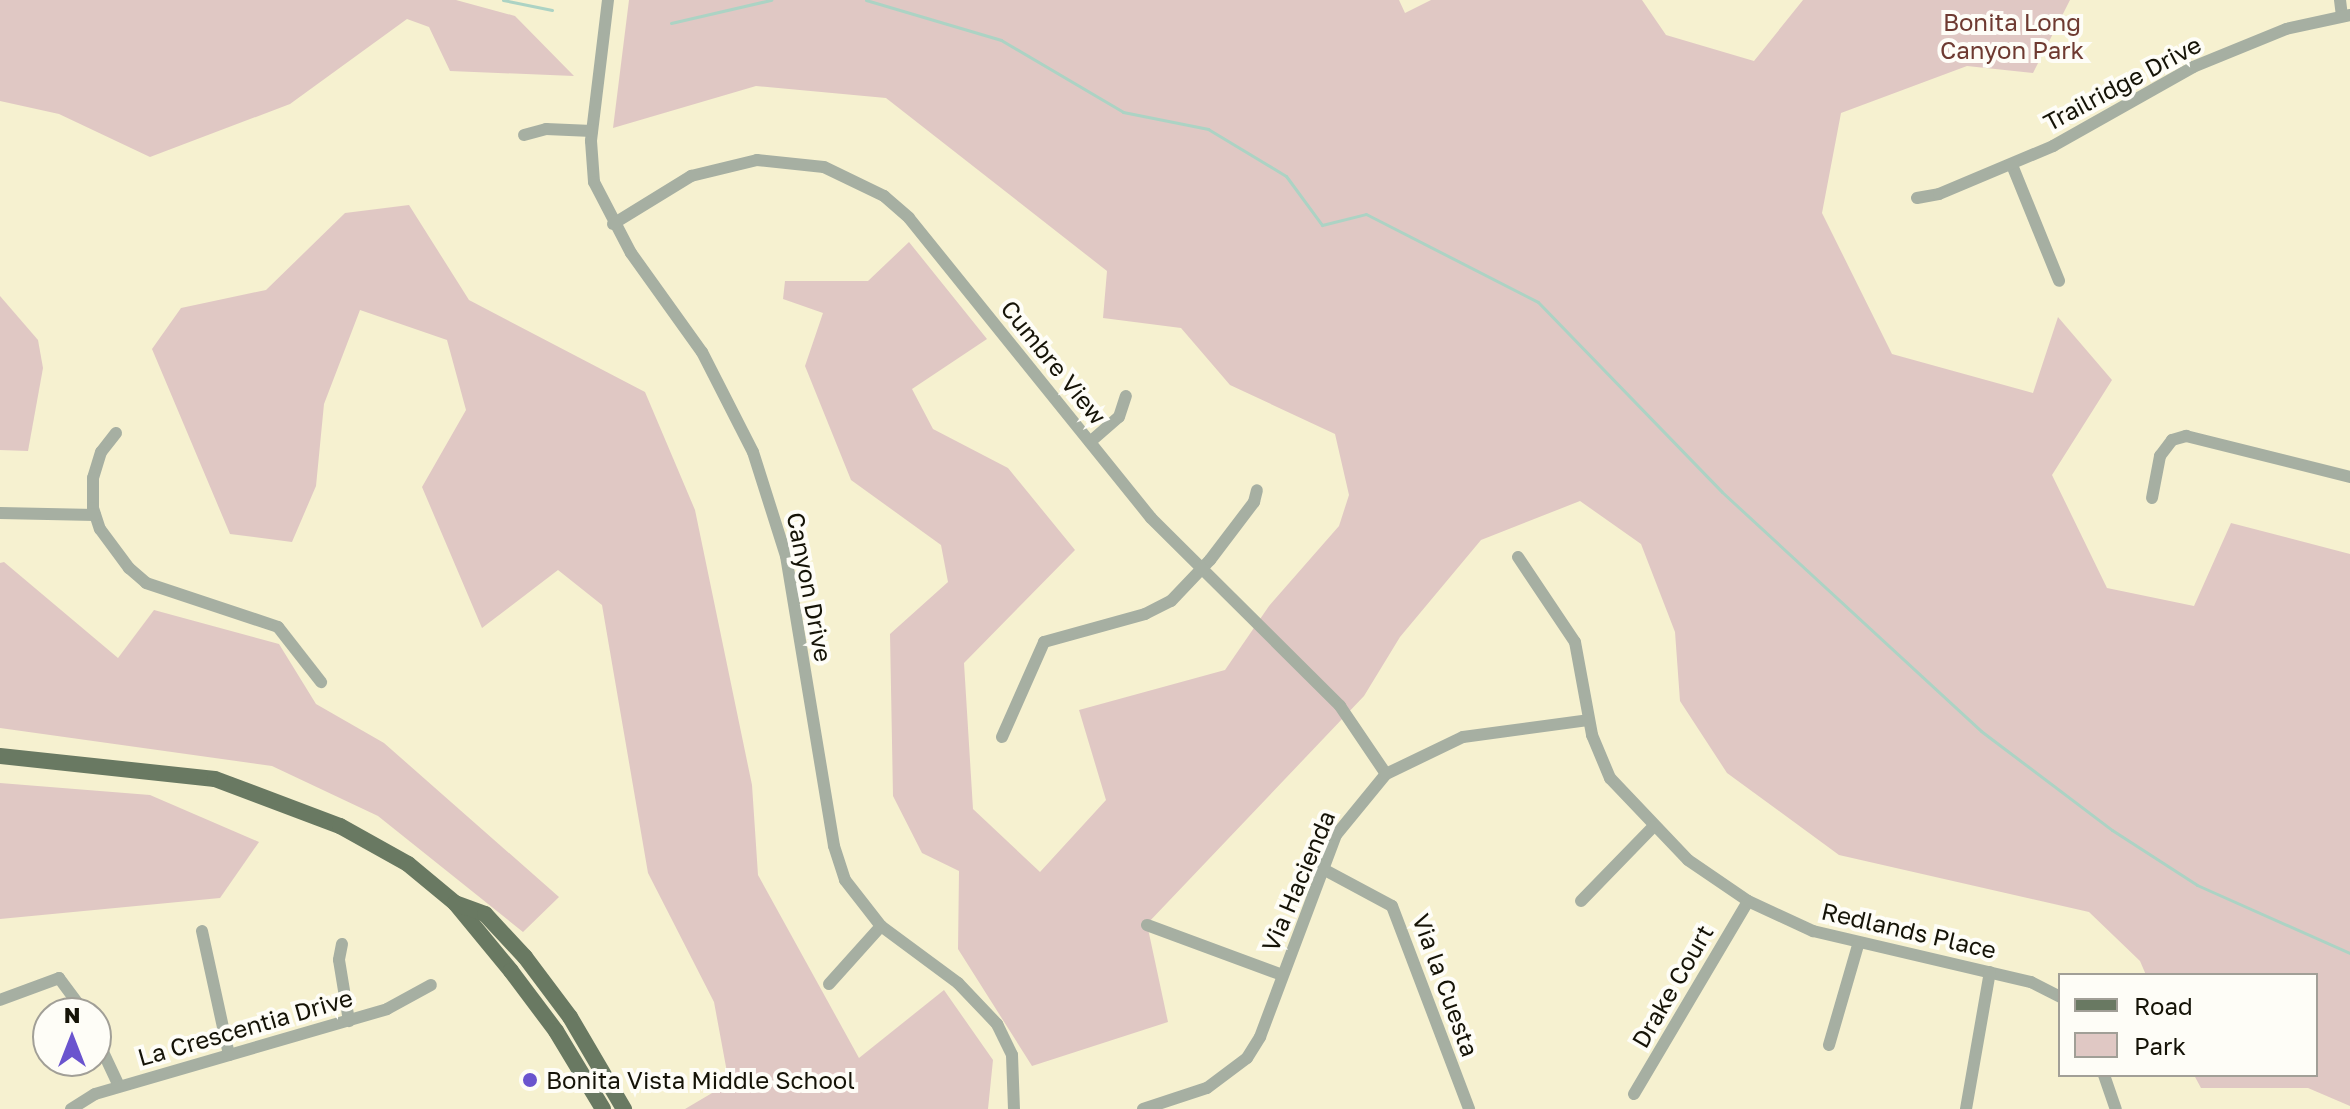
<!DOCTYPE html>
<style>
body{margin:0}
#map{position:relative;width:2350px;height:1109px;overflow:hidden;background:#f6f1d0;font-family:"Golos Text",sans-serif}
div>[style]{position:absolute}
.green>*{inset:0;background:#e0c8c4}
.stream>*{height:3px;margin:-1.5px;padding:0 1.5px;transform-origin:1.5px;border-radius:1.5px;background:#acd3c4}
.minor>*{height:12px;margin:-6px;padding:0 6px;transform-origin:6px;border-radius:6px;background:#a6afa2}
.major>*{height:16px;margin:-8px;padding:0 8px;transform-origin:8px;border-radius:8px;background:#697962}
.dots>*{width:22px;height:22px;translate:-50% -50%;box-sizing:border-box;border:4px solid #fefdf7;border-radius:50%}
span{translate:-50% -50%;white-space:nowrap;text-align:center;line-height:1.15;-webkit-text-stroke:8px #fefdf7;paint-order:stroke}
.park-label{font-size:24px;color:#6e3a31}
.street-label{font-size:24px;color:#151307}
.poi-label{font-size:24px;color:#151307}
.left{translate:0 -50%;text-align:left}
.legend{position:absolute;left:2058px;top:973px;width:260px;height:104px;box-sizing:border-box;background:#fefdf7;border:2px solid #a19f97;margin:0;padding:10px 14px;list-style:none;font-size:24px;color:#151307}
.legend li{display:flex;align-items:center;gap:16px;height:40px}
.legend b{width:40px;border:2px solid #a19f97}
.north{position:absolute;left:32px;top:997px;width:80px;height:80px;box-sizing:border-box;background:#fefdf7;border:2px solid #a19f97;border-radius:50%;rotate:0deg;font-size:22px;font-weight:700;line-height:32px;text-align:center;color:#151307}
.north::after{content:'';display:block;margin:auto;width:28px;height:36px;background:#6a54ce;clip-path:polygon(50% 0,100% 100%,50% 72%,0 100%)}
</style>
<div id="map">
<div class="green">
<i style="clip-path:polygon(0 0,456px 0,515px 16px,574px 76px,450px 71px,429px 27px,407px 19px,290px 104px,150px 157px,59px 114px,0 101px)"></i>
<i style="clip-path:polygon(629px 0,1399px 0,1405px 13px,1431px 0,1642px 0,1666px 35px,1754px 61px,1803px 0,2070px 0,2033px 73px,1967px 66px,1841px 113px,1822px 213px,1892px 354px,2033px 393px,2058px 317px,2112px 380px,2052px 475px,2107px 588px,2194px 606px,2231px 523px,2350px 554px,2350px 1106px,2308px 1088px,2201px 1088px,2194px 1075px,2316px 1075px,2316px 975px,2146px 975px,2140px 961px,2089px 912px,1839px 855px,1727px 773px,1680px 701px,1675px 632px,1641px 544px,1580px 501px,1481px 540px,1400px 637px,1364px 696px,1147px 924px,1168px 1022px,1032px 1066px,958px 949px,959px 871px,922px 853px,893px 796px,890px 634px,948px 582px,941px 545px,851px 480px,805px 366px,823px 313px,783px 299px,785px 281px,868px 281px,909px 242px,987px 339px,912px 389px,933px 429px,1008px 468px,1075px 550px,964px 663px,973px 809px,1040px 872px,1106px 800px,1079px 710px,1225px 670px,1269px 606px,1339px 526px,1349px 495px,1335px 434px,1230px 385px,1181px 328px,1103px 318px,1107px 271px,886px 98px,756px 86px,613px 128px)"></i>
<i style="clip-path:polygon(409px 205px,469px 300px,645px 392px,695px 510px,752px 785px,758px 875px,859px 1058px,944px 990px,993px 1060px,988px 1109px,685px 1109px,729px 1083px,714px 1002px,648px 873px,602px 605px,558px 570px,482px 628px,422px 487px,466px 410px,447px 340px,360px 310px,324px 404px,316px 486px,292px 542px,230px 534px,152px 349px,181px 308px,266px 290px,345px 213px)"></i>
<i style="clip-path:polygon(0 296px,38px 340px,43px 368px,28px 451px,0 450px)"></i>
<i style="clip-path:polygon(4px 562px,118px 658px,154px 610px,279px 644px,316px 704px,384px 743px,559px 897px,523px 932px,378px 816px,272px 766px,0 728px,0 563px)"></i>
<i style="clip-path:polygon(0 783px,150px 795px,259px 842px,220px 898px,0 919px)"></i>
</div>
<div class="stream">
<i style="left:503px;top:0;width:50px;rotate:11.5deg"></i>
<i style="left:866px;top:0;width:141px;rotate:16.5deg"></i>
<i style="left:1001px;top:40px;width:142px;rotate:30.5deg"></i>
<i style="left:1123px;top:112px;width:87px;rotate:11.3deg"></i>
<i style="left:1208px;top:129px;width:91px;rotate:31.1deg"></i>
<i style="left:1286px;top:176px;width:61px;rotate:53.7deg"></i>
<i style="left:1322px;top:225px;width:45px;rotate:-14deg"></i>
<i style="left:1366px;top:214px;width:193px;rotate:27.1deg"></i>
<i style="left:1538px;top:302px;width:264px;rotate:45.9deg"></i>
<i style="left:1722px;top:492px;width:352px;rotate:42.7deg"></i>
<i style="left:1981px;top:731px;width:164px;rotate:37.1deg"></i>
<i style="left:2112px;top:830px;width:101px;rotate:32.9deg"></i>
<i style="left:2197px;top:885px;width:167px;rotate:24deg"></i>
<i style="left:671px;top:23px;width:103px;rotate:-13deg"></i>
</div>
<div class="minor">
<i style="left:608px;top:0;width:142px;rotate:96.9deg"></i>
<i style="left:591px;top:141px;width:41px;rotate:85.8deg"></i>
<i style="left:594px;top:182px;width:80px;rotate:62.5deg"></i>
<i style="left:631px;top:253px;width:122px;rotate:54.4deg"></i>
<i style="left:702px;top:352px;width:112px;rotate:63deg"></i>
<i style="left:753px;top:452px;width:109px;rotate:72.4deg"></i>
<i style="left:786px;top:556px;width:294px;rotate:80.6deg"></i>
<i style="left:834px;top:846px;width:36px;rotate:72deg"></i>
<i style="left:845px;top:880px;width:58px;rotate:52deg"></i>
<i style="left:881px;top:926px;width:96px;rotate:36.5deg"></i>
<i style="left:958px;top:983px;width:57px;rotate:46.4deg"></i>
<i style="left:997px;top:1024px;width:34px;rotate:64deg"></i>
<i style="left:1012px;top:1055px;width:54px;rotate:87.9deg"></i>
<i style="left:2340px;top:0;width:16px;rotate:83deg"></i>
<i style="left:524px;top:135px;width:23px;rotate:-15deg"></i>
<i style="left:546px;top:129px;width:46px;rotate:2.5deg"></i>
<i style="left:2012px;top:165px;width:125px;rotate:67.9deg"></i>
<i style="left:1917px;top:198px;width:22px;rotate:-10deg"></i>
<i style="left:1939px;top:194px;width:124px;rotate:-22.8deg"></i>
<i style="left:2053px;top:146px;width:161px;rotate:-29.4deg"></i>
<i style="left:2193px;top:67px;width:100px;rotate:-22.2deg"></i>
<i style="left:2286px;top:29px;width:66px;rotate:-12.3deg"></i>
<i style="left:613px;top:224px;width:92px;rotate:-31.6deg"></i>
<i style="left:691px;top:176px;width:68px;rotate:-13.6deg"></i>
<i style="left:757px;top:160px;width:67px;rotate:6deg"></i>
<i style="left:824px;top:167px;width:67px;rotate:25.8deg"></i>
<i style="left:884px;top:196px;width:33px;rotate:41deg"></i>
<i style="left:909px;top:218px;width:385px;rotate:51.1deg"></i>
<i style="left:1151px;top:518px;width:267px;rotate:44.8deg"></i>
<i style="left:1340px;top:706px;width:82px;rotate:55.9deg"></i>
<i style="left:116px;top:433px;width:24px;rotate:128deg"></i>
<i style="left:101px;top:452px;width:27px;rotate:107deg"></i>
<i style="left:93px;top:478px;width:30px;rotate:90deg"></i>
<i style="left:93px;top:508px;width:22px;rotate:72deg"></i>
<i style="left:100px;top:529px;width:49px;rotate:53.4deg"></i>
<i style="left:129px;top:568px;width:23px;rotate:41deg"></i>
<i style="left:146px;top:583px;width:139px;rotate:18.4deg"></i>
<i style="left:278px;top:627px;width:70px;rotate:52deg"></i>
<i style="left:1090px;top:442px;width:38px;rotate:-41deg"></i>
<i style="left:1119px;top:417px;width:22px;rotate:-72deg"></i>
<i style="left:2152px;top:498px;width:43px;rotate:-79.2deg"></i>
<i style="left:2160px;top:456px;width:20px;rotate:-53deg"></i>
<i style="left:2172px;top:440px;width:15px;rotate:-16deg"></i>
<i style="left:2186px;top:436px;width:169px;rotate:14deg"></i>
<i style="left:0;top:513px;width:95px;rotate:1.2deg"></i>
<i style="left:1518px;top:557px;width:102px;rotate:56.2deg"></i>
<i style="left:1575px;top:642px;width:95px;rotate:79.6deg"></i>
<i style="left:1592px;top:735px;width:47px;rotate:67.3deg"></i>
<i style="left:1610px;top:778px;width:113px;rotate:46.4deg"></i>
<i style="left:1688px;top:860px;width:73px;rotate:34.3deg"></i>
<i style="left:1748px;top:901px;width:72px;rotate:24.8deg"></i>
<i style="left:1813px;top:931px;width:224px;rotate:13.2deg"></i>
<i style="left:2031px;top:982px;width:33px;rotate:27deg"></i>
<i style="left:1002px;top:737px;width:104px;rotate:-66.1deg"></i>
<i style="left:1044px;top:642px;width:105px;rotate:-15.5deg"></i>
<i style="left:1145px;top:614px;width:29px;rotate:-27deg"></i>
<i style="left:1171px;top:601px;width:57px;rotate:-46.4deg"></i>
<i style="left:1210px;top:560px;width:73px;rotate:-52.8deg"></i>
<i style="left:1254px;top:502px;width:12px;rotate:-76deg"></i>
<i style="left:1323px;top:869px;width:78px;rotate:28.2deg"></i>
<i style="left:1392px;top:906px;width:217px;rotate:69.2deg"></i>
<i style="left:1581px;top:901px;width:103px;rotate:-45.8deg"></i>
<i style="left:1147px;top:925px;width:144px;rotate:20.3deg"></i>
<i style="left:202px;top:931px;width:127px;rotate:77.7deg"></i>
<i style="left:342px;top:944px;width:16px;rotate:101deg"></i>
<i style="left:339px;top:960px;width:62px;rotate:80.7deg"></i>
<i style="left:829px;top:984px;width:78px;rotate:-48.1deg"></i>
<i style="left:0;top:1000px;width:63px;rotate:-20.4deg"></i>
<i style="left:59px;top:978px;width:44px;rotate:53.4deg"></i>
<i style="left:96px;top:1037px;width:54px;rotate:64.9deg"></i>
<i style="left:1829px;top:1045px;width:104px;rotate:-73.8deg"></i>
<i style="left:2104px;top:1075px;width:36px;rotate:71deg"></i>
<i style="left:1634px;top:1094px;width:224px;rotate:-59.4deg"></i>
<i style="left:71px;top:1109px;width:28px;rotate:-32deg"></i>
<i style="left:95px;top:1094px;width:304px;rotate:-16.2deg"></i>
<i style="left:387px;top:1009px;width:50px;rotate:-28.6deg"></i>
<i style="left:1143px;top:1109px;width:67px;rotate:-18.2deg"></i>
<i style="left:1207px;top:1088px;width:50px;rotate:-36.9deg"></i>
<i style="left:1247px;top:1058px;width:25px;rotate:-58deg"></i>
<i style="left:1260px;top:1037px;width:216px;rotate:-69.4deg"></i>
<i style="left:1336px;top:835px;width:79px;rotate:-50.7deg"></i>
<i style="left:1386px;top:774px;width:85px;rotate:-25.7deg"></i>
<i style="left:1463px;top:737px;width:126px;rotate:-7.7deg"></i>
<i style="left:1966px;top:1109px;width:139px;rotate:-80.1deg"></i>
</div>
<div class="major">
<i style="left:0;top:756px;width:216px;rotate:6.1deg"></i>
<i style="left:215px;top:779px;width:134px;rotate:20.6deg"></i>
<i style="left:340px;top:826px;width:78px;rotate:29.2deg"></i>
<i style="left:408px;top:864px;width:61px;rotate:39.7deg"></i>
<i style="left:455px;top:903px;width:88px;rotate:50.5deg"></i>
<i style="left:511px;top:971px;width:75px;rotate:53.1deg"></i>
<i style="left:556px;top:1031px;width:91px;rotate:58.9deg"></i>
<i style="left:455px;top:903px;width:32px;rotate:20deg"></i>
<i style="left:485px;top:914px;width:59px;rotate:47.1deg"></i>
<i style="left:525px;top:957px;width:75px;rotate:53.1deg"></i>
<i style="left:570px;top:1017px;width:107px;rotate:59.6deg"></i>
</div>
<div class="dots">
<i style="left:530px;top:1080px;background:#6a54ce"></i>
</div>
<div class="park-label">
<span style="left:2012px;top:36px">Bonita Long<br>Canyon Park</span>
</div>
<div class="street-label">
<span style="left:2122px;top:83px;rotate:-28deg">Trailridge Drive</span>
<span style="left:1054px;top:362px;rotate:51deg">Cumbre View</span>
<span style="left:810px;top:587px;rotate:79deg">Canyon Drive</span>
<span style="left:1298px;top:881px;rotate:-67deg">Via Hacienda</span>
<span style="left:1909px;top:930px;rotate:13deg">Redlands Place</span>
<span style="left:1446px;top:985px;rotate:70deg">Via la Cuesta</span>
<span style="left:1672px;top:986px;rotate:-60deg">Drake Court</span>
<span style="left:245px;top:1027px;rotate:-16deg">La Crescentia Drive</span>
</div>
<div class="poi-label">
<span class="left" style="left:546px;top:1080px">Bonita Vista Middle School</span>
</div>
<ul class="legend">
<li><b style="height:10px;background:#697962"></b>Road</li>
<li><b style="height:22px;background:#e0c8c4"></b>Park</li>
</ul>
<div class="north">N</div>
</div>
